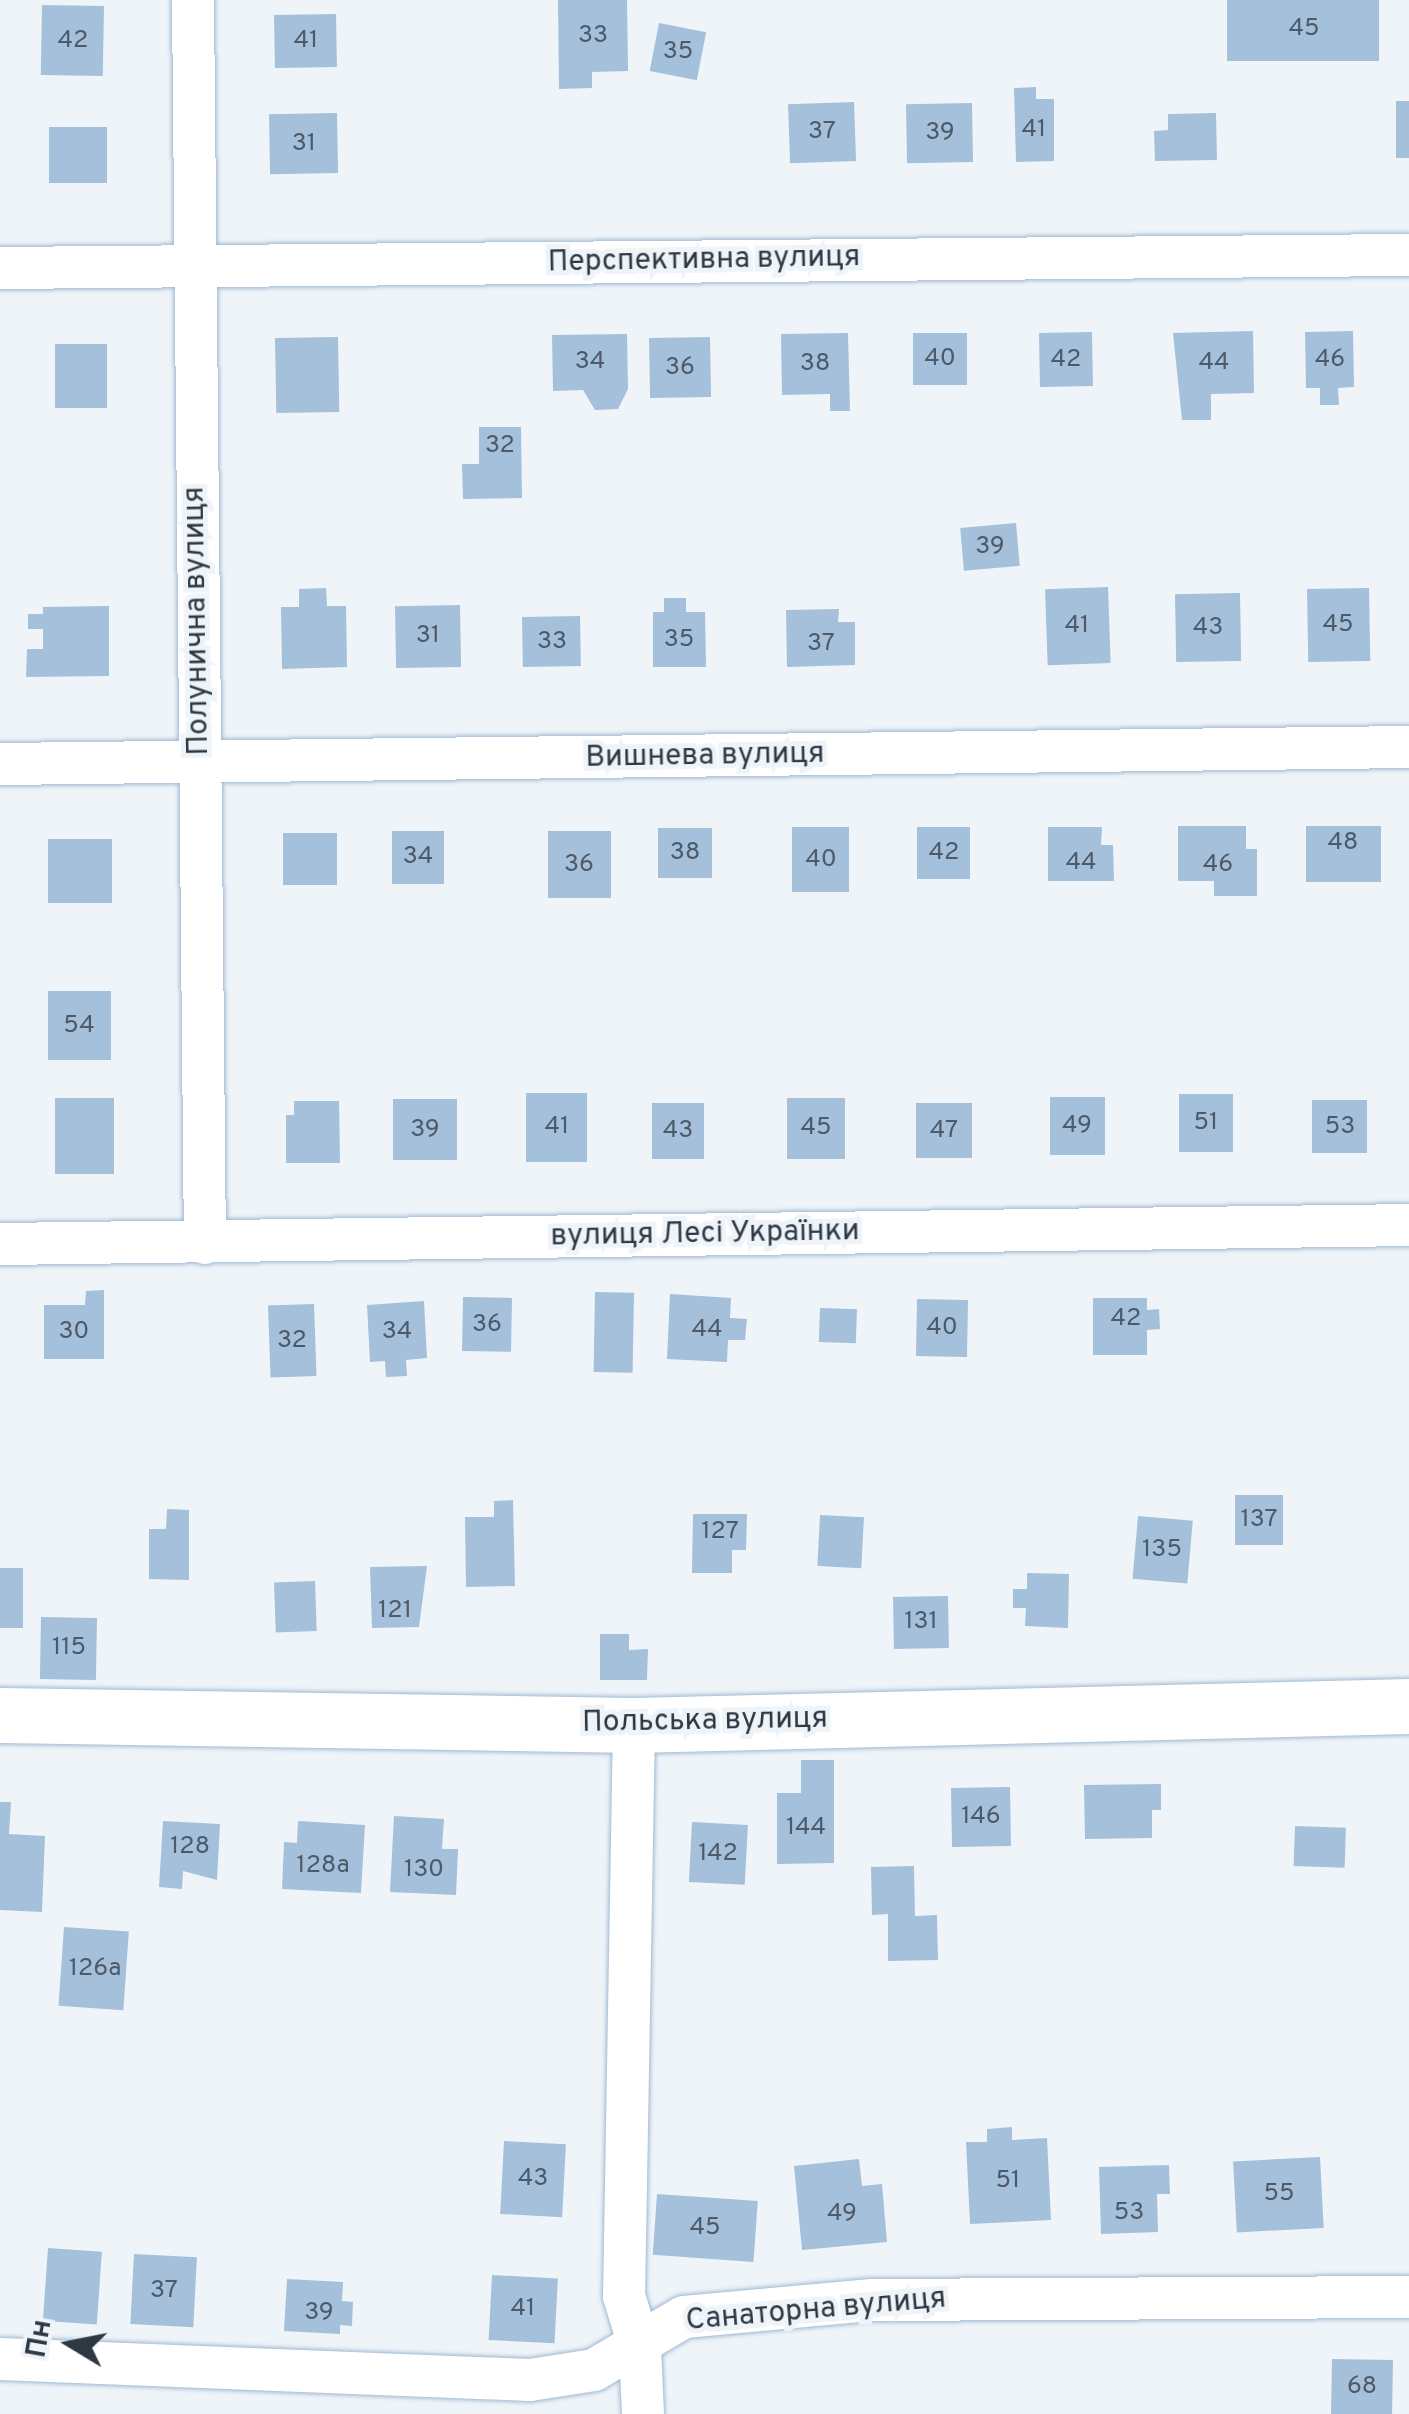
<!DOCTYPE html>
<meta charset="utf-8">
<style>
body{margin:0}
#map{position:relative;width:1409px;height:2414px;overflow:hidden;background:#eff4f9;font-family:Overpass,sans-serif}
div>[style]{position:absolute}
.building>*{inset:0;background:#a4c0db;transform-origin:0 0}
.roads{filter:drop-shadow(0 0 2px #9fb9d3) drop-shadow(0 0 2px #9fb9d3)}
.street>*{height:42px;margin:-21px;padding:0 21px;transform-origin:21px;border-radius:21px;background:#fff}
.secondary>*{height:55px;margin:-27.5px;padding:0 27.5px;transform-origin:27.5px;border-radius:27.5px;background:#fff}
span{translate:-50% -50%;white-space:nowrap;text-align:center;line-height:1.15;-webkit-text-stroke:10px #eff4f9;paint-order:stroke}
.number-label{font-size:25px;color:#4c5a69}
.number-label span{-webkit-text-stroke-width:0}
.street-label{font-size:30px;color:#2e3843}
.north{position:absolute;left:20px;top:2294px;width:100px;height:100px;-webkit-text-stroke:8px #eff4f9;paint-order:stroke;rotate:280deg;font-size:28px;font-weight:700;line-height:40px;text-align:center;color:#2e3843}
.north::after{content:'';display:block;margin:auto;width:35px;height:45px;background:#2e3843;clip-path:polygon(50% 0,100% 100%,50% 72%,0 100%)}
</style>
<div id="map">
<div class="building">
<i style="clip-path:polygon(558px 0,627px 0,628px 71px,592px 72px,592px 88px,559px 89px)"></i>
<i style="left:1227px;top:0;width:152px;height:61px"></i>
<i style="left:42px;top:5px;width:62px;height:70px;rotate:1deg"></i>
<i style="left:336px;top:14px;width:53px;height:62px;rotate:89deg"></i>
<i style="left:659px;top:23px;width:48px;height:49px;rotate:11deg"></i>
<i style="clip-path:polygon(1036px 87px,1036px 99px,1054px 99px,1054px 161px,1016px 162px,1014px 88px)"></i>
<i style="left:1409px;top:101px;width:57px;height:13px;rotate:90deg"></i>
<i style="left:854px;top:102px;width:59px;height:66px;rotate:88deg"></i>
<i style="left:972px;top:103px;width:59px;height:66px;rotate:89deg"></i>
<i style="left:337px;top:113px;width:60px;height:68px;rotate:89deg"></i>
<i style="clip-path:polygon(1216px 113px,1217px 160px,1155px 161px,1154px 131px,1168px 130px,1168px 114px)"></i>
<i style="left:49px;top:127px;width:58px;height:56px"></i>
<i style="clip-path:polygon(1253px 331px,1254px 393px,1211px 394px,1211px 420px,1182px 420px,1173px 333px)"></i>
<i style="clip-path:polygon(1353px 331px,1354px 387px,1338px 388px,1339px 405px,1320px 405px,1320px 388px,1306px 388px,1305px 332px)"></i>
<i style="left:1092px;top:332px;width:54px;height:53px;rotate:89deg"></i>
<i style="clip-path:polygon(848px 333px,850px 411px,830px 411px,830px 394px,782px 395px,781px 334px)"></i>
<i style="left:967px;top:333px;width:52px;height:54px;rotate:90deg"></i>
<i style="clip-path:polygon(627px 334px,628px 389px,618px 409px,595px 410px,583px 390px,553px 391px,552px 335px)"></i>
<i style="left:338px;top:337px;width:75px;height:63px;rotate:89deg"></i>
<i style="left:710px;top:337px;width:60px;height:61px;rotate:89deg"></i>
<i style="left:55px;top:344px;width:52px;height:64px"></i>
<i style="clip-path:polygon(479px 427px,521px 427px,522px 498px,463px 499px,462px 464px,479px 464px)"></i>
<i style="left:1016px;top:523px;width:43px;height:56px;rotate:85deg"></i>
<i style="left:1108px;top:587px;width:76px;height:63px;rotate:88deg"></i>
<i style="clip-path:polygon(326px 588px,327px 606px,346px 606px,347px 667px,282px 669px,281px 607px,299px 607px,299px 589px)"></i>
<i style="left:1369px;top:588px;width:73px;height:62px;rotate:89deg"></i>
<i style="left:1240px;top:593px;width:68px;height:65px;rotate:89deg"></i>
<i style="clip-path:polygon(664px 598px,686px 598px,686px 612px,705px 612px,706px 667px,653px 667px,653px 612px,664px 612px)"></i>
<i style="left:460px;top:605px;width:62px;height:65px;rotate:89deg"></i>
<i style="clip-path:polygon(109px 606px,109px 676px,26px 677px,27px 649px,43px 649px,43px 629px,28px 629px,28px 614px,43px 614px,43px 607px)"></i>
<i style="clip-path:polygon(839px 609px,838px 622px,855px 622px,855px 665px,787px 667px,786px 610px)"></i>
<i style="left:580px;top:616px;width:50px;height:58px;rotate:89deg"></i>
<i style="clip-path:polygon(1178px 826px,1246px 826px,1246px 849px,1257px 849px,1257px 896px,1214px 896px,1214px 881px,1178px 881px)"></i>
<i style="left:1306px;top:826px;width:75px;height:56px"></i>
<i style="left:792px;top:827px;width:57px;height:65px"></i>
<i style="left:917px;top:827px;width:53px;height:52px"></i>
<i style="clip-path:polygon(1048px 827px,1102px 827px,1101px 845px,1113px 845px,1114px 881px,1048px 881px)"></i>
<i style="left:658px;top:828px;width:54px;height:50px"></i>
<i style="left:392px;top:831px;width:52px;height:53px"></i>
<i style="left:548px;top:831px;width:63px;height:67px"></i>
<i style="left:283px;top:833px;width:54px;height:52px"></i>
<i style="left:48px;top:839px;width:64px;height:64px"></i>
<i style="left:48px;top:991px;width:63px;height:69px"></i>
<i style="left:526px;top:1093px;width:61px;height:69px"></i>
<i style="left:1179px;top:1094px;width:54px;height:58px"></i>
<i style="left:1050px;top:1097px;width:55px;height:58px"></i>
<i style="left:55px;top:1098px;width:59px;height:76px"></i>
<i style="left:787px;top:1098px;width:58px;height:61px"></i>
<i style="left:393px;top:1099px;width:64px;height:61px"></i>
<i style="left:1367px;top:1100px;width:53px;height:55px;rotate:90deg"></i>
<i style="clip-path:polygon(294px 1101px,339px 1101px,340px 1163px,286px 1163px,286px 1115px,294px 1115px)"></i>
<i style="left:652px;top:1103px;width:52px;height:56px"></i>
<i style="left:916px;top:1103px;width:56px;height:55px"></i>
<i style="clip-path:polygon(104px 1290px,104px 1359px,44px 1359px,44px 1305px,85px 1305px,86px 1291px)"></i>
<i style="left:595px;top:1292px;width:39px;height:80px;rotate:1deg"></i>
<i style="clip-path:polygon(670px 1294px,731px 1298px,730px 1318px,747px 1319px,745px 1340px,728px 1340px,727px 1362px,667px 1359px)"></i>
<i style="left:463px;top:1297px;width:49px;height:54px;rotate:1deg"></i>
<i style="clip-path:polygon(1093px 1298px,1147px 1298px,1147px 1310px,1159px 1309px,1160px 1329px,1147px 1330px,1147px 1355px,1093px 1355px)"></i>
<i style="left:917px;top:1299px;width:51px;height:57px;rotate:1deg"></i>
<i style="clip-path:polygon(424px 1301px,427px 1358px,406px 1360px,407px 1376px,386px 1377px,385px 1361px,370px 1362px,367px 1305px)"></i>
<i style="left:314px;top:1304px;width:72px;height:46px;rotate:88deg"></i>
<i style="left:820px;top:1308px;width:37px;height:34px;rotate:2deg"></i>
<i style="left:1235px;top:1495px;width:48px;height:50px"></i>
<i style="clip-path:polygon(513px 1500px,515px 1586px,466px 1587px,465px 1517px,494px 1517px,494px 1501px)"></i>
<i style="clip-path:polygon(167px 1509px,189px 1510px,189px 1580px,149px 1579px,149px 1529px,166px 1529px)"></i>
<i style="clip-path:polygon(693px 1514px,747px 1514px,746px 1550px,732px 1550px,732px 1573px,692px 1573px)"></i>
<i style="left:820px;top:1515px;width:44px;height:51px;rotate:3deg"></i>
<i style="left:1138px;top:1516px;width:55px;height:63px;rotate:5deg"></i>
<i style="clip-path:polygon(427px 1566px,419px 1627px,372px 1628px,370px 1567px)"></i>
<i style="left:0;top:1568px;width:23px;height:60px"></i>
<i style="clip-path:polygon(1027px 1573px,1069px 1574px,1068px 1628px,1025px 1626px,1026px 1608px,1013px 1608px,1013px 1589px,1027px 1589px)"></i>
<i style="left:315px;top:1581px;width:50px;height:41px;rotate:88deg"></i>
<i style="left:948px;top:1596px;width:52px;height:55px;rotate:89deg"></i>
<i style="left:41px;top:1617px;width:56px;height:62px;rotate:1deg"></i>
<i style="clip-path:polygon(600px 1634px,629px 1634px,629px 1650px,648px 1649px,647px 1680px,600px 1680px)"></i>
<i style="clip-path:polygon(801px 1760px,834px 1760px,834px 1863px,777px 1864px,777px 1793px,801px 1793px)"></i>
<i style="clip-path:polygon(1161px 1784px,1161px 1810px,1152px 1810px,1152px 1838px,1085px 1839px,1084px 1785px)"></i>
<i style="left:1010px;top:1787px;width:59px;height:59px;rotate:89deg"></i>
<i style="clip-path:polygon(0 1802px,11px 1802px,9px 1834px,45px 1836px,42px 1912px,0 1910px)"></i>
<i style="clip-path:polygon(394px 1816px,444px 1819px,442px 1849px,458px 1849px,456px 1895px,390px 1892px)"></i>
<i style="clip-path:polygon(163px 1821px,220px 1824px,217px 1880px,183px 1871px,182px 1889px,159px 1887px)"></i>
<i style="clip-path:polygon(298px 1821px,365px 1825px,361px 1893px,282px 1889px,284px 1842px,297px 1843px)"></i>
<i style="left:692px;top:1822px;width:56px;height:60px;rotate:3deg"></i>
<i style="left:1295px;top:1826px;width:51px;height:40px;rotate:2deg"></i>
<i style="clip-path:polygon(914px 1866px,915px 1916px,937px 1915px,938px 1960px,888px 1961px,888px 1914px,872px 1915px,871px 1867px)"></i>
<i style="left:64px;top:1927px;width:65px;height:79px;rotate:4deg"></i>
<i style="clip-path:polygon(1012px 2127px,1012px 2140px,1047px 2138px,1051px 2220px,970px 2224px,966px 2142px,987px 2142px,987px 2129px)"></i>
<i style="left:504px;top:2141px;width:62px;height:73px;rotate:3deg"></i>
<i style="left:1320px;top:2157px;width:71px;height:87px;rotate:87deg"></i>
<i style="clip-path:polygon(859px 2159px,862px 2186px,882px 2184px,887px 2242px,802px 2250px,794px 2166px)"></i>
<i style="clip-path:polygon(1169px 2165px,1170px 2194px,1157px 2194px,1158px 2232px,1101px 2234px,1099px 2167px)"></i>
<i style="left:657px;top:2194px;width:101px;height:61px;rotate:4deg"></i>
<i style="left:48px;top:2248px;width:54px;height:73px;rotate:4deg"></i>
<i style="left:134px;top:2254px;width:63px;height:70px;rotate:3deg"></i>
<i style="left:492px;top:2275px;width:66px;height:65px;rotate:3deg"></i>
<i style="clip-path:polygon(287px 2279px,343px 2282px,342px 2301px,353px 2302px,352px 2326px,340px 2325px,340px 2334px,284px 2331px)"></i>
<i style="left:1332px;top:2359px;width:61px;height:55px;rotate:1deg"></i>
</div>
<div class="roads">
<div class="street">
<i style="left:193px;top:0;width:1243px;rotate:89.45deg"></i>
<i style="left:0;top:268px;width:1409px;rotate:-0.53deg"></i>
<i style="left:0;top:764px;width:1409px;rotate:-0.69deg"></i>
<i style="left:0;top:1244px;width:1409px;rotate:-0.77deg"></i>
<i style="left:634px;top:1725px;width:571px;rotate:91deg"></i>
<i style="left:624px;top:2296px;width:54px;rotate:72.9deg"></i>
<i style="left:640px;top:2348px;width:66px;rotate:87.4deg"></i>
<i style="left:0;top:2359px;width:530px;rotate:2.27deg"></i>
<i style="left:530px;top:2380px;width:65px;rotate:-8.9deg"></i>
<i style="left:594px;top:2370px;width:104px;rotate:-30.5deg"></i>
<i style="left:684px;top:2317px;width:189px;rotate:-5.2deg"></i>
<i style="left:872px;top:2300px;width:537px;rotate:-0.32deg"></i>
</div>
<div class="secondary">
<i style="left:0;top:1715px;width:634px;rotate:0.9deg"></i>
<i style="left:634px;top:1725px;width:775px;rotate:-1.4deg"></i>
</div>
</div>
<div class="number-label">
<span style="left:1304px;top:29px">45</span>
<span style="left:593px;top:36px">33</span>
<span style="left:73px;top:41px">42</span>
<span style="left:306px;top:41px">41</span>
<span style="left:678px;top:52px">35</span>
<span style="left:1034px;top:130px">41</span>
<span style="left:822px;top:132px">37</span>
<span style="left:940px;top:133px">39</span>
<span style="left:304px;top:144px">31</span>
<span style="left:940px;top:359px">40</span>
<span style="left:1066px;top:360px">42</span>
<span style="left:1330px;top:360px">46</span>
<span style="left:590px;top:362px">34</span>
<span style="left:1214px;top:363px">44</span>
<span style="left:815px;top:364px">38</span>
<span style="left:680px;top:368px">36</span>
<span style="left:500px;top:446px">32</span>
<span style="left:990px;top:547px">39</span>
<span style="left:1338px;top:625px">45</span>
<span style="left:1077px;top:626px">41</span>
<span style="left:1208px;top:628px">43</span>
<span style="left:428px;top:636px">31</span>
<span style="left:679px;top:640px">35</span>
<span style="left:552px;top:642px">33</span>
<span style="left:821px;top:644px">37</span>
<span style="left:1343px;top:843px">48</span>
<span style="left:685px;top:853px">38</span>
<span style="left:944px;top:853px">42</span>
<span style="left:418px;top:857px">34</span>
<span style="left:821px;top:860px">40</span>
<span style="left:1081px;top:863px">44</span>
<span style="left:579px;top:865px">36</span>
<span style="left:1218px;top:865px">46</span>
<span style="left:79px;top:1026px">54</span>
<span style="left:1206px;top:1123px">51</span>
<span style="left:1077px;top:1126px">49</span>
<span style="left:557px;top:1127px">41</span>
<span style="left:1340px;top:1127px">53</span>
<span style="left:816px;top:1128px">45</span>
<span style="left:425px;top:1130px">39</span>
<span style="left:678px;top:1131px">43</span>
<span style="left:944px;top:1131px">47</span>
<span style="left:1126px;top:1319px">42</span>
<span style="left:487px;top:1325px">36</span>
<span style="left:942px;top:1328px">40</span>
<span style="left:707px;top:1330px">44</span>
<span style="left:74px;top:1332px">30</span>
<span style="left:397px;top:1332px">34</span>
<span style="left:292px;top:1341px">32</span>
<span style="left:1259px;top:1520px">137</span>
<span style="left:720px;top:1532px">127</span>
<span style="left:1162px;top:1550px">135</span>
<span style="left:395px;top:1611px">121</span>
<span style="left:921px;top:1622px">131</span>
<span style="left:69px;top:1648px">115</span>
<span style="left:981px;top:1817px">146</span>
<span style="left:806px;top:1828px">144</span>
<span style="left:190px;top:1847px">128</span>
<span style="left:718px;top:1854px">142</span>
<span style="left:323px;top:1866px">128а</span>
<span style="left:424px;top:1870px">130</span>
<span style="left:95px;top:1969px">126а</span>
<span style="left:533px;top:2179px">43</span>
<span style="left:1008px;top:2181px">51</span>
<span style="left:1279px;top:2194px">55</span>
<span style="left:1129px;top:2213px">53</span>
<span style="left:842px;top:2214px">49</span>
<span style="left:705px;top:2228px">45</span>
<span style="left:164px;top:2291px">37</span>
<span style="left:523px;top:2309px">41</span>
<span style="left:319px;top:2313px">39</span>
<span style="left:1362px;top:2387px">68</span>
</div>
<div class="street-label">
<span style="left:704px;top:261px;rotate:-1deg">Перспективна вулиця</span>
<span style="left:198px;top:621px;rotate:-91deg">Полунична вулиця</span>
<span style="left:705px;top:757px;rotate:-1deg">Вишнева вулиця</span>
<span style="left:705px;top:1235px;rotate:-1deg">вулиця Лесі Українки</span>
<span style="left:705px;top:1722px;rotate:-1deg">Польська вулиця</span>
<span style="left:816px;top:2311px;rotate:-5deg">Санаторна вулиця</span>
</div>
<div class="north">Пн</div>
</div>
